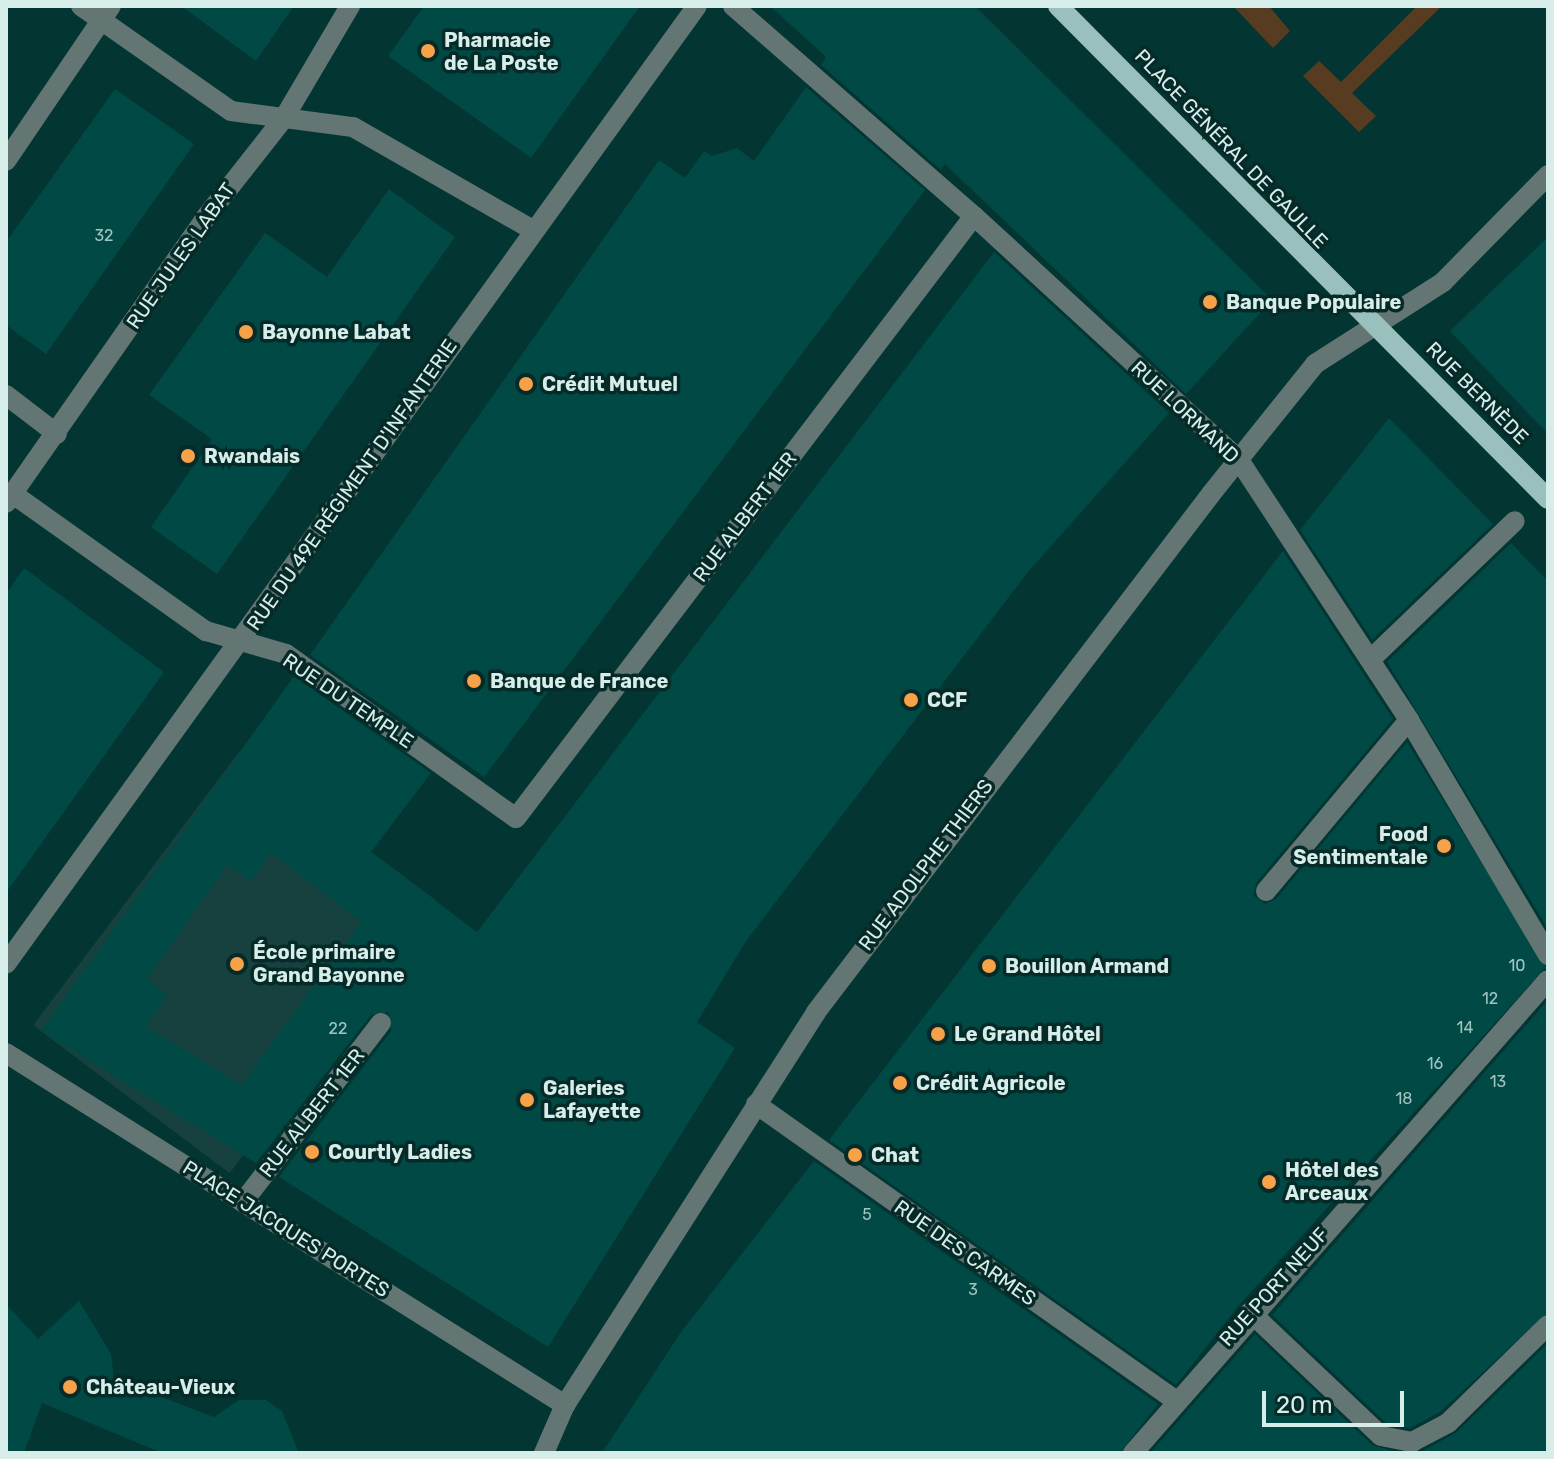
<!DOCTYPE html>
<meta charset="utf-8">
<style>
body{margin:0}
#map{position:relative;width:1554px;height:1459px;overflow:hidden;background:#033532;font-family:Rubik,sans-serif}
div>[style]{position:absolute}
.built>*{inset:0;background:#16413e;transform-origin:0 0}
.green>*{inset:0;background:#583c22}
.building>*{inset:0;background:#004945}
.minor>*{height:20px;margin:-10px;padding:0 10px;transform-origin:10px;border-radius:10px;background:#647674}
.major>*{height:20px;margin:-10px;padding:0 10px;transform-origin:10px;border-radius:10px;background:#99c0bc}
.dots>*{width:22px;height:22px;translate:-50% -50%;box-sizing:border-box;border:4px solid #062a27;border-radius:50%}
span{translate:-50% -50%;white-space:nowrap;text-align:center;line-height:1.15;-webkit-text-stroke:7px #062a27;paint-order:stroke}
.number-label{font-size:16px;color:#a0c4c1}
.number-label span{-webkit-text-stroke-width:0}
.poi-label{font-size:20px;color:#d6edea;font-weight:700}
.left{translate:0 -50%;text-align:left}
.right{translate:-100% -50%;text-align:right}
.street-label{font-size:20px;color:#d6edea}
.frame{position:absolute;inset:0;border:8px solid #d6edea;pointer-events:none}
.scale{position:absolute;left:1262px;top:1391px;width:142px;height:36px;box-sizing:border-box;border:4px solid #d6edea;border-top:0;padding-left:10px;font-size:24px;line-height:28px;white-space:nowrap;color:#d6edea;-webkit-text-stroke:6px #062a27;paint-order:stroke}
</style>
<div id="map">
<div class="built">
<i style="left:239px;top:752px;width:246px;height:342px;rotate:37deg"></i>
</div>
<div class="green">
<i style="clip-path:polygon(1233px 6px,1269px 6px,1290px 31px,1273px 48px)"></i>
<i style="clip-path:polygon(1417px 6px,1442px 6px,1352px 93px,1376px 116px,1359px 132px,1303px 76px,1319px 61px,1341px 82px)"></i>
</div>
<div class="building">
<i style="clip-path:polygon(181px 6px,294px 6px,256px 61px)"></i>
<i style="clip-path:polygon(424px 6px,640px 6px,531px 158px,388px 56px)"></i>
<i style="clip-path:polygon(770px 6px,975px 6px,1272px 300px,1186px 394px,945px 164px,941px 170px,821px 65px,826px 57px)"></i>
<i style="clip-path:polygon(806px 87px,925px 190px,484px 777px,310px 655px,659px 160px,685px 178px,704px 151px,712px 156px,737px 148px,754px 161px)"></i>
<i style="clip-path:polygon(115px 89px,194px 144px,46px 354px,6px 325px,6px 242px)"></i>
<i style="clip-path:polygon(389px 189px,455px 237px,217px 574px,151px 527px,212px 439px,149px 395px,265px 233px,327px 277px)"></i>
<i style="clip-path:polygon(1548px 237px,1548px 434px,1450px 331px)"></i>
<i style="clip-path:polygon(evenodd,994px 252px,1169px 413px,1028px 572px,746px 941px,697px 1022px,735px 1048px,548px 1347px,279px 1177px,391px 1031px,388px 1012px,371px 1015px,256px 1163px,41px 1031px,294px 676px,431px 773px,371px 852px,477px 932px,994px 252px,271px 853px,361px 922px,241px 1085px,146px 1026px,168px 995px,147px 979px,227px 865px,251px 881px,271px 853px)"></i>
<i style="clip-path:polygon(1389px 418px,1493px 524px,1372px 640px,1300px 530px)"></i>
<i style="clip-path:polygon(1511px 543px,1548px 581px,1548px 929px,1387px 662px)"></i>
<i style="clip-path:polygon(1283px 551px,1393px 719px,1256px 883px,1254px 896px,1265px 904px,1276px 899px,1407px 742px,1546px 967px,1240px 1304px,1176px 1385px,829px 1140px)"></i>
<i style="clip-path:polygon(24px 568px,164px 672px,6px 893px,6px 594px)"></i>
<i style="clip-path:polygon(1548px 1000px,1548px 1312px,1440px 1412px,1410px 1428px,1387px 1424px,1272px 1315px)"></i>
<i style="clip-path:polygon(814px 1161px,1158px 1404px,1120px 1453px,602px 1453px,681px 1332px)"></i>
<i style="clip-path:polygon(79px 1301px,111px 1354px,114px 1379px,214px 1417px,239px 1400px,266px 1400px,282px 1411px,299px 1453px,162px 1453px,42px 1403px,24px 1453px,6px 1453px,6px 1304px,38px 1339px)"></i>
<i style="clip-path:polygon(1255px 1334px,1372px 1445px,1400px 1453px,1150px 1453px)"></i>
<i style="clip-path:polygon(1548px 1343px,1548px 1453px,1419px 1453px,1457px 1432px)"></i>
</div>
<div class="minor">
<i style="left:81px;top:6px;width:183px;rotate:35deg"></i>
<i style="left:231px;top:111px;width:123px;rotate:7.5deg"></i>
<i style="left:353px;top:127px;width:205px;rotate:29.8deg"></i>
<i style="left:733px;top:6px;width:320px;rotate:41.1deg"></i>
<i style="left:974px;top:216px;width:360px;rotate:42.6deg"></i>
<i style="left:1239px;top:460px;width:311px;rotate:56.8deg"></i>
<i style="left:1409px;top:720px;width:273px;rotate:59.4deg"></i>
<i style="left:6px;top:161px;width:187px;rotate:-55.9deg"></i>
<i style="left:6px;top:395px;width:64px;rotate:37.4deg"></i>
<i style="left:13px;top:494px;width:237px;rotate:35.4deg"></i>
<i style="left:206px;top:631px;width:83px;rotate:16deg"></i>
<i style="left:286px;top:654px;width:282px;rotate:35.5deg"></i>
<i style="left:516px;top:818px;width:756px;rotate:-52.74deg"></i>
<i style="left:6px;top:503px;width:349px;rotate:-55deg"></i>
<i style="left:206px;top:217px;width:126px;rotate:-51.8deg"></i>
<i style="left:284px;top:118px;width:130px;rotate:-59.5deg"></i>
<i style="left:1371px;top:659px;width:199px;rotate:-43.8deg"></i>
<i style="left:1266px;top:891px;width:223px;rotate:-50.1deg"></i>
<i style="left:6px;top:964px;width:1181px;rotate:-54.2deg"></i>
<i style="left:6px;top:1053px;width:661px;rotate:32.2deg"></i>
<i style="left:756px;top:1104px;width:513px;rotate:35.24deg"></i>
<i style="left:243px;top:1202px;width:226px;rotate:-52.4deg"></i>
<i style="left:1250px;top:1312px;width:180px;rotate:43.4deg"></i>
<i style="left:1381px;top:1436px;width:32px;rotate:11deg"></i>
<i style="left:1412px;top:1442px;width:41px;rotate:-27.8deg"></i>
<i style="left:1448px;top:1423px;width:140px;rotate:-44.4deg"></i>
<i style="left:544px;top:1453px;width:52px;rotate:-66.4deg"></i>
<i style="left:565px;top:1405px;width:466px;rotate:-57.4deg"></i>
<i style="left:816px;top:1012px;width:651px;rotate:-52.67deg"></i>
<i style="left:1211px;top:494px;width:166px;rotate:-51.3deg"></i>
<i style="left:1315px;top:364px;width:152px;rotate:-32.6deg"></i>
<i style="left:1443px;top:282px;width:150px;rotate:-45.5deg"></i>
<i style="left:1133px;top:1453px;width:629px;rotate:-48.74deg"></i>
</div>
<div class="major">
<i style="left:1058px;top:6px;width:695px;rotate:45.17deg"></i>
</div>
<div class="dots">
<i style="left:428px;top:51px;background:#f7a149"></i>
<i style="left:1210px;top:302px;background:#f7a149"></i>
<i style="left:246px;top:332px;background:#f7a149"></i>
<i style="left:526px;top:384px;background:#f7a149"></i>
<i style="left:188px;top:456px;background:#f7a149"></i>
<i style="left:474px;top:681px;background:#f7a149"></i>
<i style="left:911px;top:700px;background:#f7a149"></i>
<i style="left:1444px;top:846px;background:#f7a149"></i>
<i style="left:237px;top:964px;background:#f7a149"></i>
<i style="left:989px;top:966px;background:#f7a149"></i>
<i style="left:938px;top:1034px;background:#f7a149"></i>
<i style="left:900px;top:1083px;background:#f7a149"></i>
<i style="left:527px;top:1100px;background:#f7a149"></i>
<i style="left:312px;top:1152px;background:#f7a149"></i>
<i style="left:855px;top:1155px;background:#f7a149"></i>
<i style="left:1269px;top:1182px;background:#f7a149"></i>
<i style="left:70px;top:1387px;background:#f7a149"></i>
</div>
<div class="number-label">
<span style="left:104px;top:236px">32</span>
<span style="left:1517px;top:966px">10</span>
<span style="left:1490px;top:999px">12</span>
<span style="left:1465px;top:1028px">14</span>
<span style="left:338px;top:1029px">22</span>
<span style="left:1435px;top:1064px">16</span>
<span style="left:1498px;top:1082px">13</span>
<span style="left:1404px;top:1099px">18</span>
<span style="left:867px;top:1215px">5</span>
<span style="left:973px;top:1290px">3</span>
</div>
<div class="poi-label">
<span class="left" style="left:444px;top:52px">Pharmacie<br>de La Poste</span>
<span class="left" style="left:1226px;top:302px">Banque Populaire</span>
<span class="left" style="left:262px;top:332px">Bayonne Labat</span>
<span class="left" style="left:542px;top:384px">Crédit Mutuel</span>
<span class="left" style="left:204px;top:456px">Rwandais</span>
<span class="left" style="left:490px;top:681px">Banque de France</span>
<span class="left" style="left:927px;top:700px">CCF</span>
<span class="right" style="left:1428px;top:846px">Food<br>Sentimentale</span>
<span class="left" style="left:253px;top:964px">École primaire<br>Grand Bayonne</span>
<span class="left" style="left:1005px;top:966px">Bouillon Armand</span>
<span class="left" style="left:954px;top:1034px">Le Grand Hôtel</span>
<span class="left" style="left:916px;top:1083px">Crédit Agricole</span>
<span class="left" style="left:543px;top:1100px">Galeries<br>Lafayette</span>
<span class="left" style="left:328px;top:1152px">Courtly Ladies</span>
<span class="left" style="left:871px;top:1155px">Chat</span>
<span class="left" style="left:1285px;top:1182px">Hôtel des<br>Arceaux</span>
<span class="left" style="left:86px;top:1387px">Château-Vieux</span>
</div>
<div class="street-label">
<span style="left:1231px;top:149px;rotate:46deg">PLACE GÉNÉRAL DE GAULLE</span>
<span style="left:181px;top:256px;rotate:-55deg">RUE JULES LABAT</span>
<span style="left:1477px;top:393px;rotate:45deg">RUE BERNÈDE</span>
<span style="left:1185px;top:412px;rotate:43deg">RUE LORMAND</span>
<span style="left:352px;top:485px;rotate:-55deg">RUE DU 49E RÉGIMENT D'INFANTERIE</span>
<span style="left:745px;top:517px;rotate:-53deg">RUE ALBERT 1ER</span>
<span style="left:348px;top:701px;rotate:34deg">RUE DU TEMPLE</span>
<span style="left:926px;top:865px;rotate:-53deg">RUE ADOLPHE THIERS</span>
<span style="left:312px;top:1113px;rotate:-52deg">RUE ALBERT 1ER</span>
<span style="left:286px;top:1229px;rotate:32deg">PLACE JACQUES PORTES</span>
<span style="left:965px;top:1253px;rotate:35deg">RUE DES CARMES</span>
<span style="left:1274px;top:1287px;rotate:-48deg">RUE PORT NEUF</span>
</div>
<div class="frame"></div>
<div class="scale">20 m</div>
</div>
